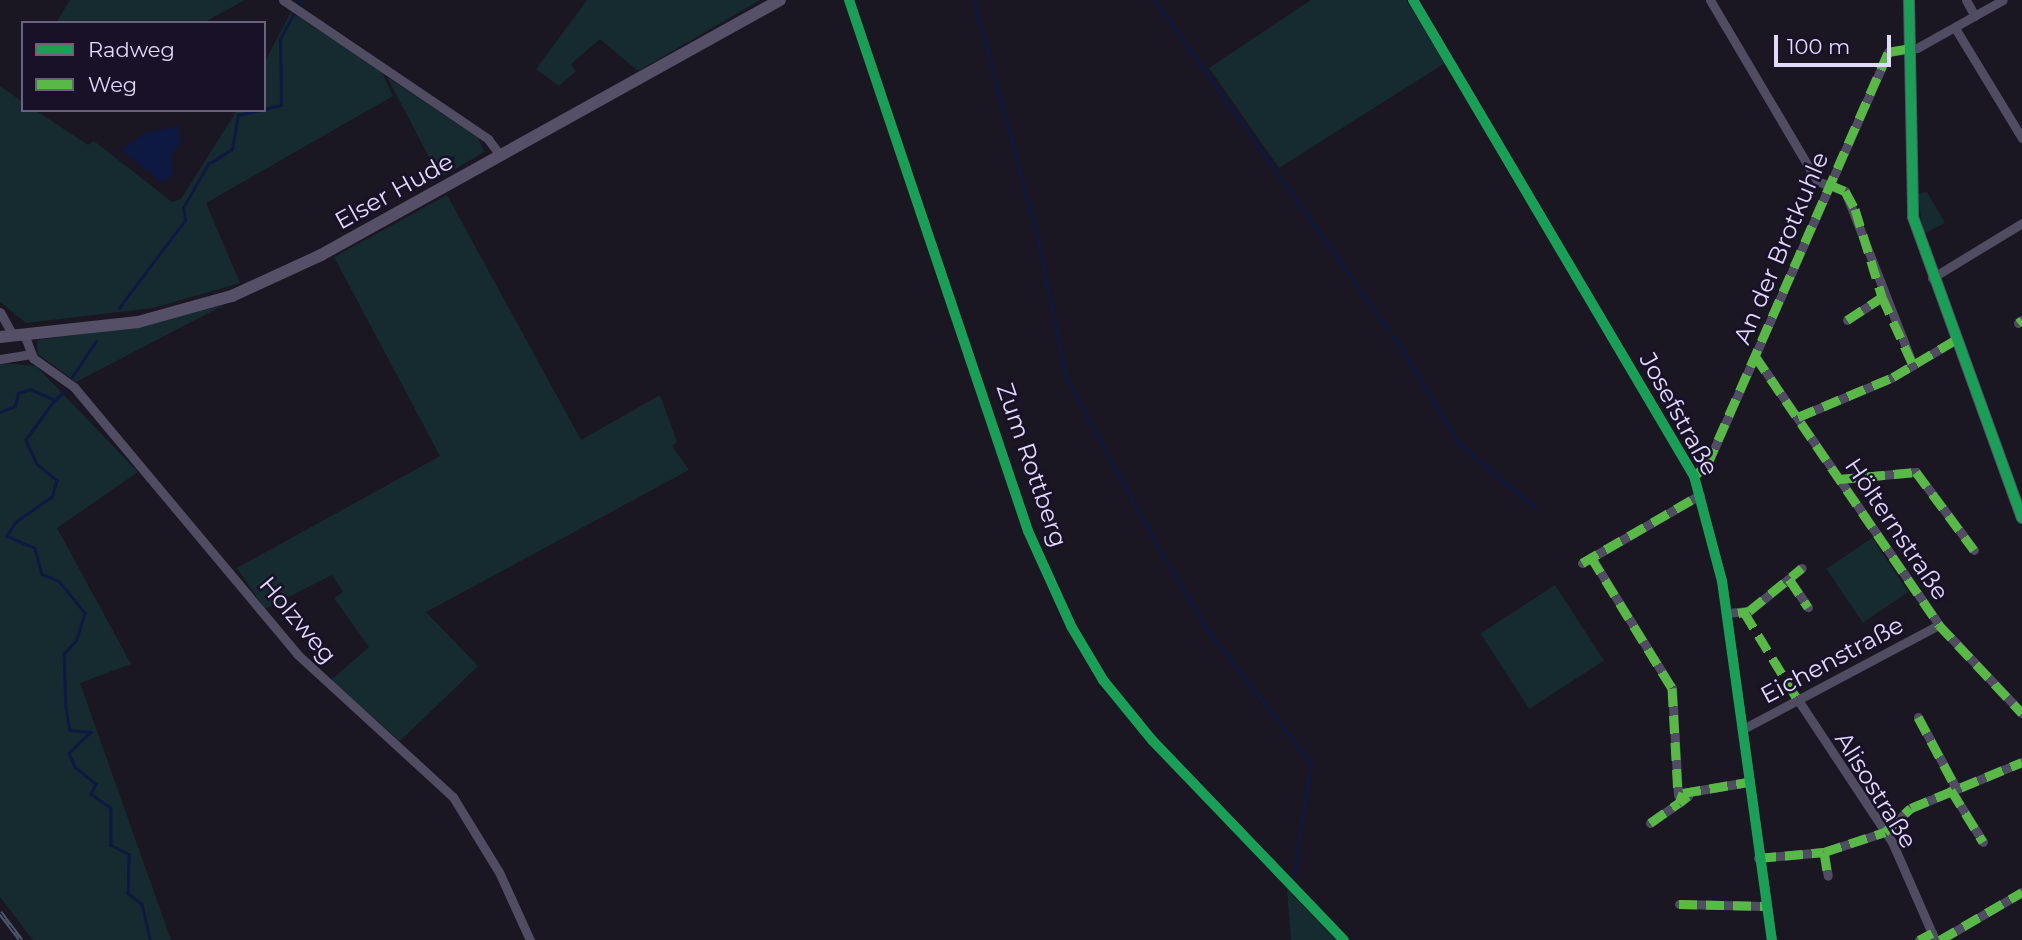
<!DOCTYPE html>
<meta charset="utf-8">
<style>
body{margin:0}
#map{position:relative;width:2022px;height:940px;overflow:hidden;background:#1a1622;font-family:Montserrat,sans-serif}
div>[style]{position:absolute}
.green>*{inset:0;background:#152b2f;transform-origin:0 0}
.water>*{inset:0;background:#0e1941}
.stream>*{height:2.5px;margin:-1.25px;padding:0 1.25px;transform-origin:1.25px;border-radius:1.25px;background:#0e1941}
.street>*{height:9px;margin:-4.5px;padding:0 4.5px;transform-origin:4.5px;border-radius:4.5px;background:#504c62}
.secondary>*{height:12px;margin:-6px;padding:0 6px;transform-origin:6px;border-radius:6px;background:#554f68}
.rail>*{height:5px;margin-top:-2.5px;transform-origin:0;background:repeating-linear-gradient(90deg,#181127 0 8px,#4a576c 0 16px);box-sizing:border-box;border-block:2px solid #4a576c}
.quiet>*{height:9px;margin-top:-4.5px;transform-origin:0;background:repeating-linear-gradient(90deg,#58b947 0 18px,transparent 0 27px)}
.cycleway>*{height:10px;margin:-5px;padding:0 5px;transform-origin:5px;border-radius:5px;background:#1a9f57}
span{translate:-50% -50%;white-space:nowrap;text-align:center;line-height:1.15;-webkit-text-stroke:5px #181127;paint-order:stroke}
.street-label{font-size:24px;color:#e2d9fd}
.legend{position:absolute;left:21px;top:21px;width:245px;height:91px;box-sizing:border-box;background:#181127;border:2px solid #69617d;margin:0;padding:9px 12px;list-style:none;font-size:21px;color:#e2d9fd}
.legend li{display:flex;align-items:center;gap:14px;height:35px}
.legend b{width:35px;border:2px solid #69617d}
.scale{position:absolute;left:1774px;top:35px;width:117px;height:32px;box-sizing:border-box;border:4px solid #e2d9fd;border-top:0;padding-left:9px;font-size:21px;line-height:24px;white-space:nowrap;color:#e2d9fd;-webkit-text-stroke:5px #181127;paint-order:stroke}
</style>
<div id="map">
<div class="green">
<i style="clip-path:polygon(70px 0,245px 0,203px 23px,56px 23px)"></i>
<i style="clip-path:polygon(587px 0,760px 0,638px 71px,600px 39px,571px 64px,576px 71px,559px 86px,536px 69px)"></i>
<i style="clip-path:polygon(1311px 0,1406px 0,1445px 63px,1279px 168px,1209px 68px)"></i>
<i style="clip-path:polygon(291px 12px,381px 71px,393px 96px,206px 203px,240px 283px,153px 308px,26px 323px,0 302px,0 86px,23px 102px,23px 110px,35px 110px,88px 145px,94px 141px,172px 202px,181px 199px,237px 110px,264px 110px,264px 63px)"></i>
<i style="clip-path:polygon(387px 77px,478px 138px,484px 152px,440px 178px)"></i>
<i style="clip-path:polygon(1927px 192px,1945px 223px,1924px 234px,1917px 194px)"></i>
<i style="clip-path:polygon(447px 195px,581px 440px,660px 395px,677px 442px,672px 446px,689px 470px,426px 612px,478px 666px,400px 741px,331px 680px,369px 647px,334px 598px,343px 592px,332px 575px,265px 609px,237px 568px,440px 456px,334px 257px)"></i>
<i style="clip-path:polygon(224px 305px,76px 382px,38px 354px,37px 340px,137px 327px)"></i>
<i style="clip-path:polygon(0 363px,36px 366px,138px 472px,57px 528px,131px 664px,80px 683px,171px 940px,33px 940px,0 897px)"></i>
<i style="left:1872px;top:538px;width:65px;height:55px;rotate:56deg"></i>
<i style="left:1555px;top:585px;width:90px;height:89px;rotate:57deg"></i>
<i style="clip-path:polygon(1287px 889px,1306px 909px,1336px 940px,1291px 940px)"></i>
</div>
<div class="water">
<i style="clip-path:polygon(178px 126px,181px 143px,171px 153px,173px 175px,162px 183px,121px 150px,145px 133px)"></i>
</div>
<div class="stream">
<i style="left:974px;top:0;width:237px;rotate:74.9deg"></i>
<i style="left:1036px;top:229px;width:151px;rotate:78.5deg"></i>
<i style="left:1066px;top:377px;width:212px;rotate:61.5deg"></i>
<i style="left:1155px;top:0;width:403px;rotate:54.7deg"></i>
<i style="left:297px;top:6px;width:7px;rotate:-56deg"></i>
<i style="left:264px;top:109px;width:17px;rotate:-13deg"></i>
<i style="left:281px;top:105px;width:66px;rotate:-90.9deg"></i>
<i style="left:280px;top:39px;width:30px;rotate:-62deg"></i>
<i style="left:119px;top:308px;width:110px;rotate:-53.1deg"></i>
<i style="left:185px;top:220px;width:12px;rotate:-99deg"></i>
<i style="left:183px;top:208px;width:51px;rotate:-60.4deg"></i>
<i style="left:208px;top:164px;width:28px;rotate:-32deg"></i>
<i style="left:232px;top:149px;width:35px;rotate:-80deg"></i>
<i style="left:238px;top:115px;width:22px;rotate:-13deg"></i>
<i style="left:1394px;top:336px;width:125px;rotate:58.7deg"></i>
<i style="left:1459px;top:443px;width:99px;rotate:40.5deg"></i>
<i style="left:72px;top:377px;width:43px;rotate:-56.3deg"></i>
<i style="left:55px;top:400px;width:49px;rotate:125.9deg"></i>
<i style="left:26px;top:440px;width:26px;rotate:65deg"></i>
<i style="left:37px;top:464px;width:26px;rotate:39deg"></i>
<i style="left:57px;top:480px;width:18px;rotate:106deg"></i>
<i style="left:52px;top:497px;width:44px;rotate:145.2deg"></i>
<i style="left:16px;top:522px;width:17px;rotate:123deg"></i>
<i style="left:7px;top:536px;width:30px;rotate:23deg"></i>
<i style="left:35px;top:548px;width:27px;rotate:75deg"></i>
<i style="left:42px;top:574px;width:18px;rotate:22deg"></i>
<i style="left:59px;top:581px;width:41px;rotate:50.9deg"></i>
<i style="left:85px;top:613px;width:28px;rotate:107deg"></i>
<i style="left:77px;top:640px;width:19px;rotate:133deg"></i>
<i style="left:64px;top:654px;width:54px;rotate:87.9deg"></i>
<i style="left:66px;top:708px;width:22px;rotate:80deg"></i>
<i style="left:70px;top:730px;width:21px;rotate:5deg"></i>
<i style="left:91px;top:732px;width:30px;rotate:136deg"></i>
<i style="left:69px;top:753px;width:15px;rotate:67deg"></i>
<i style="left:75px;top:767px;width:27px;rotate:39deg"></i>
<i style="left:96px;top:784px;width:11px;rotate:117deg"></i>
<i style="left:91px;top:794px;width:24px;rotate:35deg"></i>
<i style="left:111px;top:808px;width:37px;rotate:90deg"></i>
<i style="left:111px;top:845px;width:20px;rotate:27deg"></i>
<i style="left:129px;top:854px;width:39px;rotate:91deg"></i>
<i style="left:128px;top:893px;width:18px;rotate:38deg"></i>
<i style="left:142px;top:904px;width:37px;rotate:77deg"></i>
<i style="left:0;top:412px;width:16px;rotate:-22deg"></i>
<i style="left:15px;top:406px;width:13px;rotate:-77deg"></i>
<i style="left:18px;top:393px;width:13px;rotate:-18deg"></i>
<i style="left:30px;top:389px;width:27px;rotate:24deg"></i>
<i style="left:55px;top:400px;width:18px;rotate:-43deg"></i>
<i style="left:1170px;top:567px;width:77px;rotate:58.8deg"></i>
<i style="left:1210px;top:633px;width:165px;rotate:52.2deg"></i>
<i style="left:1311px;top:763px;width:121px;rotate:98.5deg"></i>
</div>
<div class="street">
<i style="left:283px;top:0;width:248px;rotate:34.1deg"></i>
<i style="left:488px;top:139px;width:21px;rotate:53deg"></i>
<i style="left:849px;top:0;width:560px;rotate:71.37deg"></i>
<i style="left:1028px;top:531px;width:104px;rotate:65.6deg"></i>
<i style="left:1071px;top:626px;width:63px;rotate:59.3deg"></i>
<i style="left:1103px;top:680px;width:77px;rotate:50.8deg"></i>
<i style="left:1152px;top:740px;width:277px;rotate:46.2deg"></i>
<i style="left:1413px;top:0;width:553px;rotate:59.45deg"></i>
<i style="left:1694px;top:476px;width:109px;rotate:75.1deg"></i>
<i style="left:1722px;top:581px;width:362px;rotate:82.1deg"></i>
<i style="left:1710px;top:0;width:210px;rotate:59.4deg"></i>
<i style="left:1817px;top:181px;width:30px;rotate:20deg"></i>
<i style="left:1845px;top:191px;width:187px;rotate:68.7deg"></i>
<i style="left:1966px;top:0;width:18px;rotate:61deg"></i>
<i style="left:1955px;top:28px;width:129px;rotate:58.7deg"></i>
<i style="left:1932px;top:278px;width:105px;rotate:-31.4deg"></i>
<i style="left:0;top:312px;width:26px;rotate:61deg"></i>
<i style="left:1847px;top:320px;width:42px;rotate:-33.3deg"></i>
<i style="left:2018px;top:323px;width:5px;rotate:-37deg"></i>
<i style="left:24px;top:334px;width:26px;rotate:69deg"></i>
<i style="left:33px;top:358px;width:50px;rotate:35.3deg"></i>
<i style="left:74px;top:387px;width:348px;rotate:50.1deg"></i>
<i style="left:297px;top:654px;width:212px;rotate:42.5deg"></i>
<i style="left:453px;top:797px;width:88px;rotate:58.5deg"></i>
<i style="left:499px;top:872px;width:75px;rotate:65.5deg"></i>
<i style="left:1755px;top:356px;width:326px;rotate:55.6deg"></i>
<i style="left:1939px;top:625px;width:121px;rotate:46.7deg"></i>
<i style="left:0;top:359px;width:30px;rotate:-9deg"></i>
<i style="left:1798px;top:417px;width:103px;rotate:-22.8deg"></i>
<i style="left:1893px;top:377px;width:72px;rotate:-30.8deg"></i>
<i style="left:1694px;top:476px;width:17px;rotate:-40deg"></i>
<i style="left:1707px;top:465px;width:451px;rotate:-66.3deg"></i>
<i style="left:1888px;top:52px;width:29px;rotate:-8deg"></i>
<i style="left:1917px;top:48px;width:98px;rotate:-29.2deg"></i>
<i style="left:1840px;top:479px;width:76px;rotate:-5.3deg"></i>
<i style="left:1916px;top:472px;width:97px;rotate:53.4deg"></i>
<i style="left:1591px;top:557px;width:154px;rotate:58.3deg"></i>
<i style="left:1672px;top:688px;width:107px;rotate:86.8deg"></i>
<i style="left:1582px;top:563px;width:136px;rotate:-30deg"></i>
<i style="left:1789px;top:579px;width:34px;rotate:56deg"></i>
<i style="left:1727px;top:613px;width:22px;rotate:-5deg"></i>
<i style="left:1749px;top:611px;width:68px;rotate:-39.1deg"></i>
<i style="left:1798px;top:700px;width:170px;rotate:56.5deg"></i>
<i style="left:1892px;top:842px;width:107px;rotate:66.3deg"></i>
<i style="left:1918px;top:717px;width:81px;rotate:61.8deg"></i>
<i style="left:1743px;top:729px;width:222px;rotate:-28deg"></i>
<i style="left:1951px;top:790px;width:61px;rotate:58.4deg"></i>
<i style="left:1688px;top:796px;width:11px;rotate:142deg"></i>
<i style="left:1679px;top:803px;width:11px;rotate:-68deg"></i>
<i style="left:1683px;top:793px;width:66px;rotate:-9.6deg"></i>
<i style="left:1650px;top:823px;width:35px;rotate:-35deg"></i>
<i style="left:1824px;top:852px;width:24px;rotate:81deg"></i>
<i style="left:1758px;top:858px;width:66px;rotate:-5.2deg"></i>
<i style="left:1824px;top:852px;width:64px;rotate:-18.2deg"></i>
<i style="left:1885px;top:832px;width:35px;rotate:-43deg"></i>
<i style="left:1911px;top:808px;width:120px;rotate:-22.5deg"></i>
<i style="left:1679px;top:904px;width:86px;rotate:1.3deg"></i>
<i style="left:1919px;top:940px;width:15px;rotate:-28deg"></i>
<i style="left:1940px;top:940px;width:95px;rotate:-30.3deg"></i>
</div>
<div class="secondary">
<i style="left:1909px;top:0;width:217px;rotate:88.9deg"></i>
<i style="left:1913px;top:217px;width:320px;rotate:70.1deg"></i>
<i style="left:0;top:337px;width:139px;rotate:-6.2deg"></i>
<i style="left:138px;top:322px;width:98px;rotate:-15.5deg"></i>
<i style="left:232px;top:296px;width:98px;rotate:-24.7deg"></i>
<i style="left:321px;top:255px;width:525px;rotate:-29.05deg"></i>
</div>
<div class="rail">
<i style="left:0;top:912px;width:35px;rotate:53deg"></i>
</div>
<div class="quiet">
<i style="left:1829px;top:184px;width:17px;rotate:24deg"></i>
<i style="left:1845px;top:191px;width:21px;rotate:61deg"></i>
<i style="left:1855px;top:209px;width:92px;rotate:72.9deg"></i>
<i style="left:1882px;top:297px;width:75px;rotate:65.5deg"></i>
<i style="left:1847px;top:320px;width:42px;rotate:-33.3deg"></i>
<i style="left:2018px;top:323px;width:5px;rotate:-37deg"></i>
<i style="left:1755px;top:356px;width:326px;rotate:55.6deg"></i>
<i style="left:1939px;top:625px;width:121px;rotate:46.7deg"></i>
<i style="left:1798px;top:417px;width:103px;rotate:-22.8deg"></i>
<i style="left:1893px;top:377px;width:72px;rotate:-30.8deg"></i>
<i style="left:1694px;top:476px;width:17px;rotate:-40deg"></i>
<i style="left:1707px;top:465px;width:451px;rotate:-66.3deg"></i>
<i style="left:1888px;top:52px;width:22px;rotate:-10deg"></i>
<i style="left:1840px;top:479px;width:76px;rotate:-5.3deg"></i>
<i style="left:1916px;top:472px;width:97px;rotate:53.4deg"></i>
<i style="left:1591px;top:557px;width:154px;rotate:58.3deg"></i>
<i style="left:1672px;top:688px;width:107px;rotate:86.8deg"></i>
<i style="left:1582px;top:563px;width:136px;rotate:-30deg"></i>
<i style="left:1789px;top:579px;width:34px;rotate:56deg"></i>
<i style="left:1744px;top:612px;width:103px;rotate:58.5deg"></i>
<i style="left:1738px;top:613px;width:11px;rotate:-10deg"></i>
<i style="left:1749px;top:611px;width:68px;rotate:-39.1deg"></i>
<i style="left:1918px;top:717px;width:81px;rotate:61.8deg"></i>
<i style="left:1951px;top:790px;width:61px;rotate:58.4deg"></i>
<i style="left:1688px;top:796px;width:11px;rotate:142deg"></i>
<i style="left:1679px;top:803px;width:11px;rotate:-68deg"></i>
<i style="left:1683px;top:793px;width:66px;rotate:-9.6deg"></i>
<i style="left:1650px;top:823px;width:35px;rotate:-35deg"></i>
<i style="left:1824px;top:852px;width:24px;rotate:81deg"></i>
<i style="left:1758px;top:858px;width:66px;rotate:-5.2deg"></i>
<i style="left:1824px;top:852px;width:64px;rotate:-18.2deg"></i>
<i style="left:1885px;top:832px;width:35px;rotate:-43deg"></i>
<i style="left:1911px;top:808px;width:120px;rotate:-22.5deg"></i>
<i style="left:1679px;top:904px;width:86px;rotate:1.3deg"></i>
<i style="left:1919px;top:940px;width:15px;rotate:-28deg"></i>
<i style="left:1940px;top:940px;width:95px;rotate:-30.3deg"></i>
</div>
<div class="cycleway">
<i style="left:849px;top:0;width:560px;rotate:71.37deg"></i>
<i style="left:1028px;top:531px;width:104px;rotate:65.6deg"></i>
<i style="left:1071px;top:626px;width:63px;rotate:59.3deg"></i>
<i style="left:1103px;top:680px;width:77px;rotate:50.8deg"></i>
<i style="left:1152px;top:740px;width:277px;rotate:46.2deg"></i>
<i style="left:1413px;top:0;width:553px;rotate:59.45deg"></i>
<i style="left:1694px;top:476px;width:109px;rotate:75.1deg"></i>
<i style="left:1722px;top:581px;width:362px;rotate:82.1deg"></i>
<i style="left:1909px;top:0;width:217px;rotate:88.9deg"></i>
<i style="left:1913px;top:217px;width:320px;rotate:70.1deg"></i>
</div>
<div class="street-label">
<span style="left:394px;top:191px;rotate:-29deg">Elser Hude</span>
<span style="left:1781px;top:248px;rotate:-67deg">An der Brotkuhle</span>
<span style="left:1679px;top:414px;rotate:61deg">Josefstraße</span>
<span style="left:1032px;top:465px;rotate:71deg">Zum Rottberg</span>
<span style="left:1897px;top:529px;rotate:56deg">Hölternstraße</span>
<span style="left:298px;top:620px;rotate:50deg">Holzweg</span>
<span style="left:1832px;top:660px;rotate:-28deg">Eichenstraße</span>
<span style="left:1876px;top:790px;rotate:58deg">Alisostraße</span>
</div>
<ul class="legend">
<li><b style="height:9px;background:#1a9f57"></b>Radweg</li>
<li><b style="height:9px;background:#58b947"></b>Weg</li>
</ul>
<div class="scale">100 m</div>
</div>
